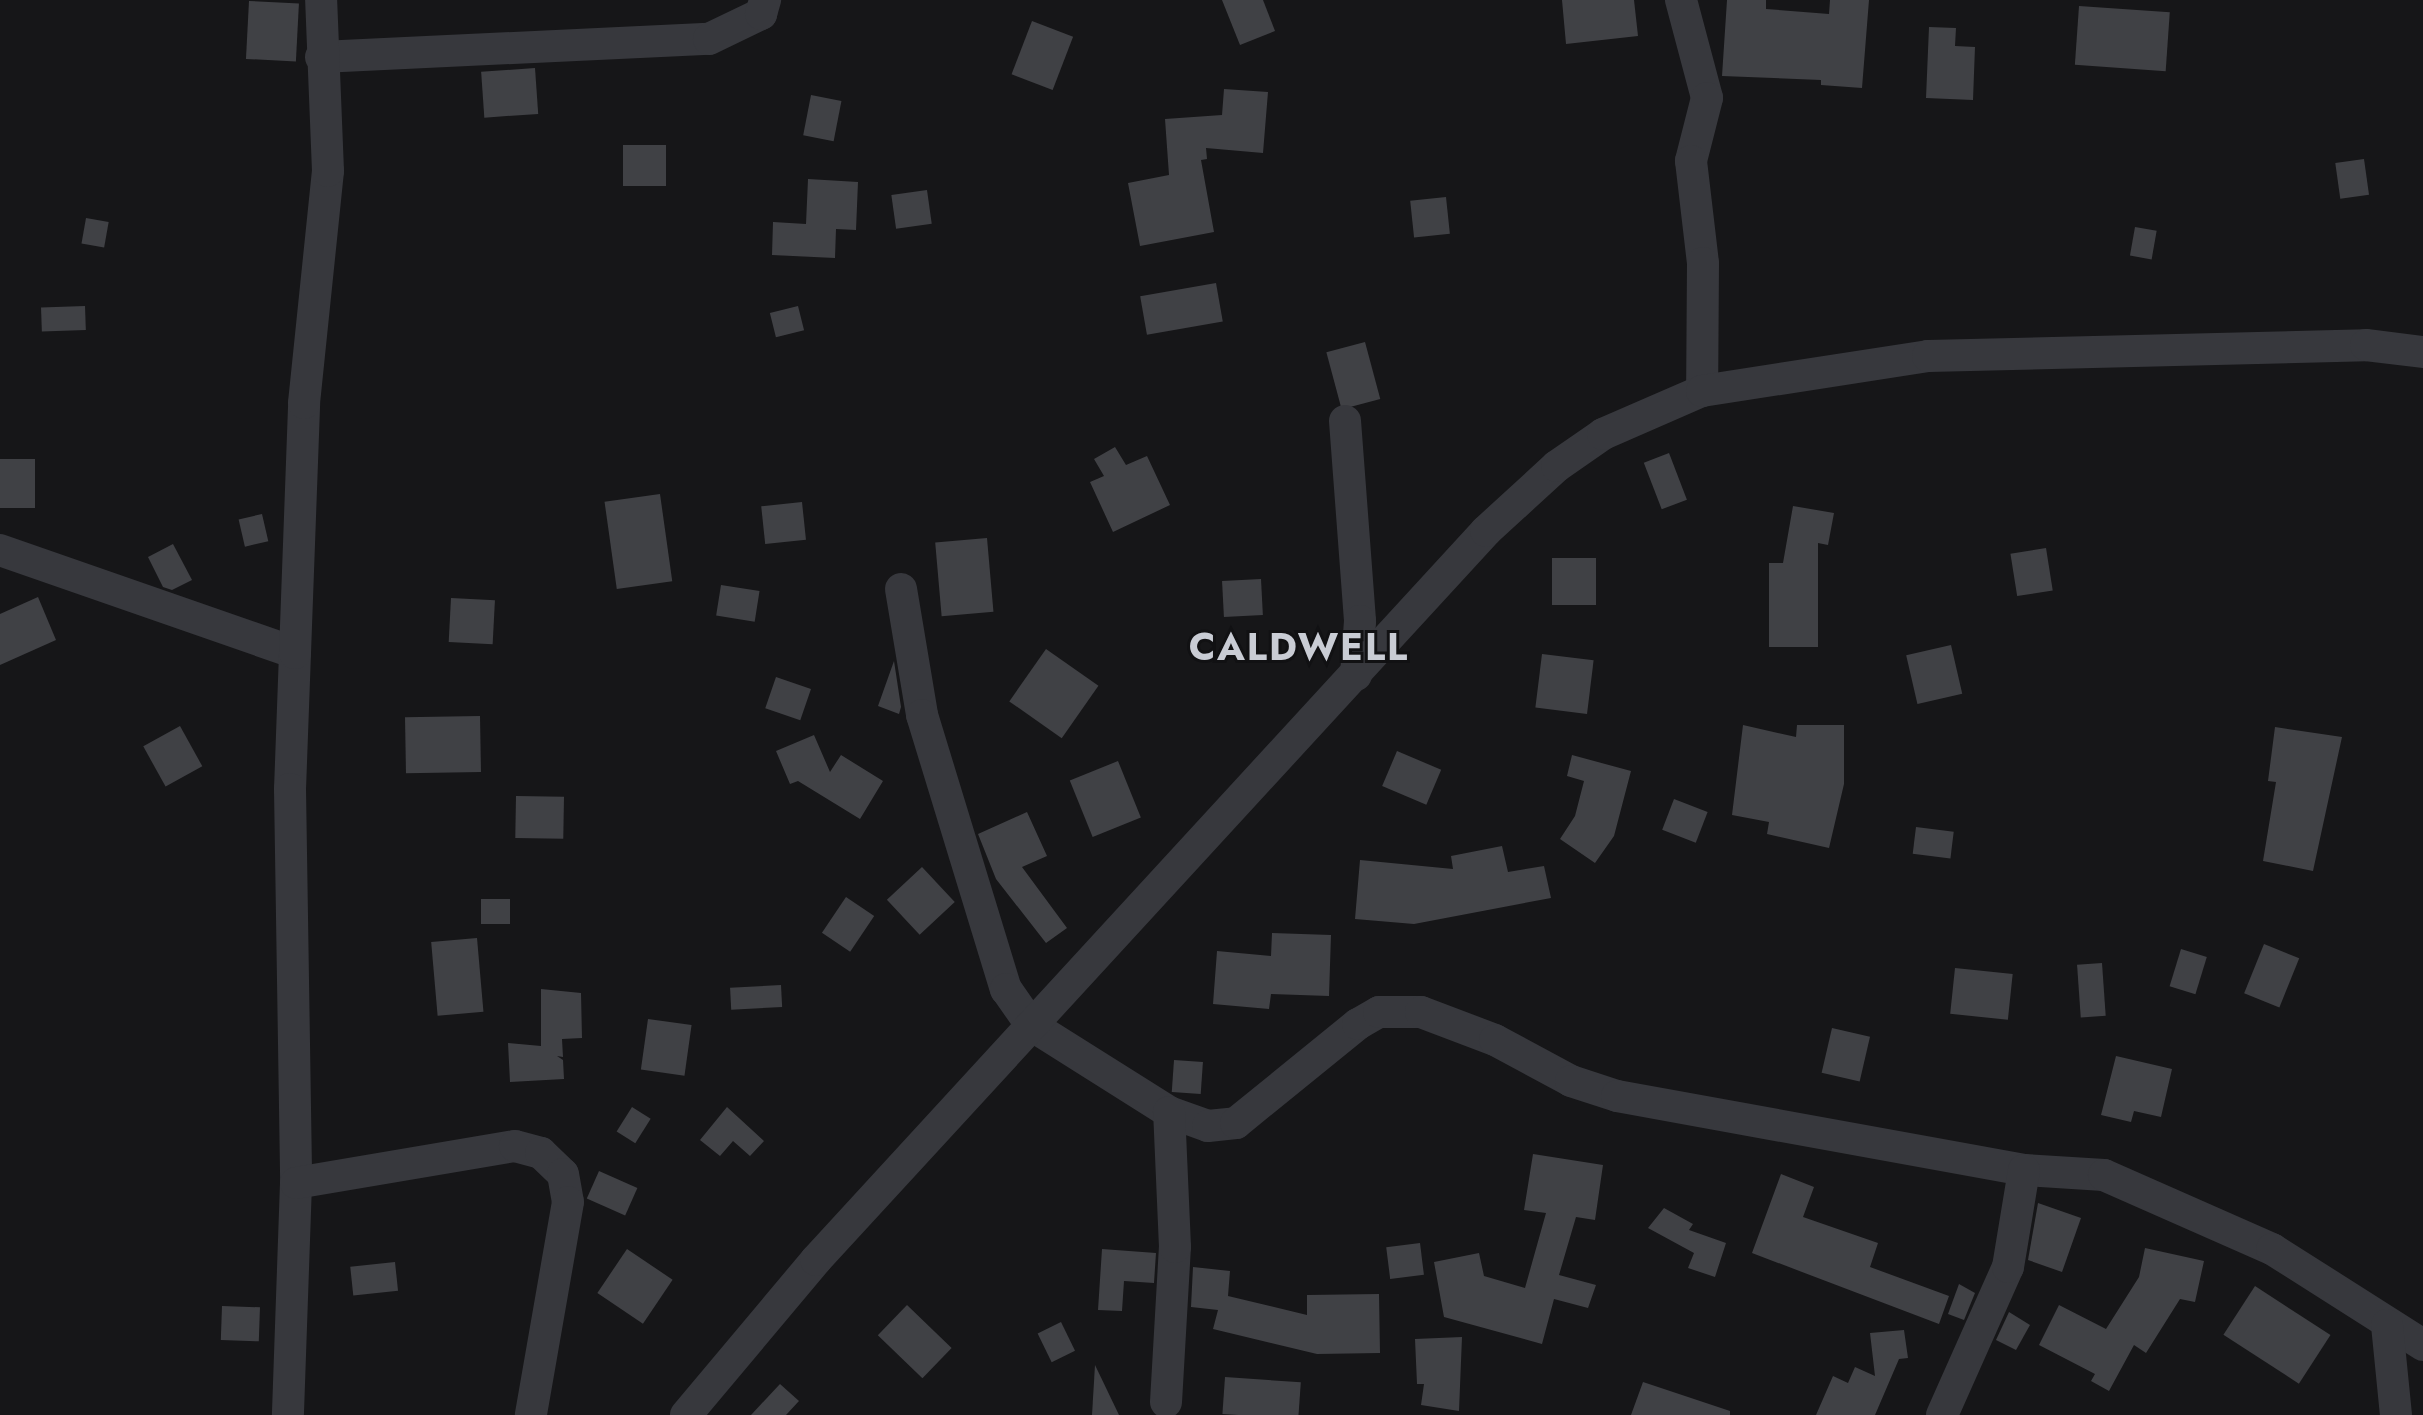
<!DOCTYPE html>
<style>
body{margin:0}
#map{position:relative;width:2423px;height:1415px;overflow:hidden;background:#161618;font-family:Jost,sans-serif}
div>[style]{position:absolute}
.building>*{inset:0;background:#404145;transform-origin:0 0}
.street>*{height:32px;margin:-16px;padding:0 16px;transform-origin:16px;border-radius:16px;background:#37383d}
span{translate:-50% -50%;white-space:nowrap;text-align:center;line-height:1.15;-webkit-text-stroke:6px #111113;paint-order:stroke}
.district-label{font-size:38px;color:#c9ccd4;font-weight:700;letter-spacing:2px}
</style>
<div id="map">
<div class="building">
<i style="clip-path:polygon(1222px 0,1263px 0,1275px 31px,1240px 45px)"></i>
<i style="clip-path:polygon(1562px 0,1634px 0,1638px 36px,1566px 44px)"></i>
<i style="clip-path:polygon(1727px 0,1766px 0,1766px 9px,1829px 14px,1830px 0,1869px 0,1862px 88px,1821px 85px,1821px 80px,1722px 76px)"></i>
<i style="left:249px;top:1px;width:50px;height:58px;rotate:3deg"></i>
<i style="left:2079px;top:6px;width:91px;height:59px;rotate:4deg"></i>
<i style="left:1032px;top:21px;width:44px;height:57px;rotate:21deg"></i>
<i style="clip-path:polygon(1929px 27px,1956px 28px,1955px 46px,1975px 47px,1973px 100px,1926px 98px)"></i>
<i style="left:535px;top:68px;width:46px;height:54px;rotate:86deg"></i>
<i style="clip-path:polygon(1224px 89px,1268px 92px,1263px 153px,1206px 148px,1207px 159px,1201px 160px,1214px 232px,1140px 246px,1128px 183px,1169px 175px,1165px 119px,1222px 115px)"></i>
<i style="left:811px;top:95px;width:31px;height:41px;rotate:11deg"></i>
<i style="left:623px;top:145px;width:43px;height:41px"></i>
<i style="left:2364px;top:159px;width:36px;height:29px;rotate:82deg"></i>
<i style="clip-path:polygon(808px 179px,858px 182px,856px 230px,836px 229px,835px 258px,772px 255px,773px 222px,806px 224px)"></i>
<i style="left:927px;top:190px;width:34px;height:36px;rotate:82deg"></i>
<i style="left:1446px;top:197px;width:37px;height:36px;rotate:84deg"></i>
<i style="left:86px;top:218px;width:23px;height:26px;rotate:10deg"></i>
<i style="left:2135px;top:227px;width:22px;height:29px;rotate:10deg"></i>
<i style="left:1216px;top:283px;width:39px;height:77px;rotate:80deg"></i>
<i style="left:85px;top:306px;width:24px;height:44px;rotate:88deg"></i>
<i style="left:798px;top:306px;width:25px;height:29px;rotate:76deg"></i>
<i style="left:1365px;top:342px;width:59px;height:40px;rotate:75deg"></i>
<i style="clip-path:polygon(1115px 447px,1126px 465px,1147px 456px,1170px 505px,1113px 532px,1090px 482px,1104px 476px,1094px 459px)"></i>
<i style="left:1669px;top:453px;width:50px;height:27px;rotate:69deg"></i>
<i style="left:0;top:459px;width:35px;height:49px"></i>
<i style="left:660px;top:494px;width:88px;height:56px;rotate:82deg"></i>
<i style="left:802px;top:502px;width:38px;height:41px;rotate:84deg"></i>
<i style="clip-path:polygon(1793px 506px,1834px 513px,1828px 545px,1818px 543px,1818px 647px,1769px 647px,1769px 563px,1783px 563px)"></i>
<i style="left:262px;top:514px;width:28px;height:24px;rotate:77deg"></i>
<i style="left:987px;top:538px;width:74px;height:52px;rotate:85deg"></i>
<i style="clip-path:polygon(173px 544px,192px 580px,172px 590px,163px 587px,148px 557px)"></i>
<i style="left:2046px;top:548px;width:43px;height:36px;rotate:81deg"></i>
<i style="left:1552px;top:558px;width:44px;height:47px"></i>
<i style="left:1261px;top:579px;width:36px;height:39px;rotate:87deg"></i>
<i style="left:721px;top:585px;width:39px;height:31px;rotate:9deg"></i>
<i style="clip-path:polygon(38px 597px,56px 640px,0 665px,0 614px)"></i>
<i style="left:451px;top:598px;width:44px;height:44px;rotate:3deg"></i>
<i style="left:1951px;top:645px;width:50px;height:46px;rotate:77deg"></i>
<i style="left:1046px;top:649px;width:64px;height:64px;rotate:35deg"></i>
<i style="left:1542px;top:654px;width:52px;height:54px;rotate:7deg"></i>
<i style="clip-path:polygon(894px 661px,901px 707px,899px 714px,878px 706px)"></i>
<i style="left:776px;top:677px;width:37px;height:33px;rotate:19deg"></i>
<i style="left:480px;top:716px;width:56px;height:75px;rotate:89deg"></i>
<i style="clip-path:polygon(1743px 725px,1796px 737px,1797px 725px,1844px 725px,1844px 784px,1829px 848px,1767px 834px,1769px 822px,1732px 815px)"></i>
<i style="left:180px;top:726px;width:46px;height:42px;rotate:61deg"></i>
<i style="clip-path:polygon(2275px 727px,2342px 737px,2313px 871px,2263px 861px,2276px 782px,2268px 781px)"></i>
<i style="clip-path:polygon(814px 735px,830px 772px,841px 755px,883px 781px,860px 819px,798px 781px,790px 784px,776px 751px)"></i>
<i style="left:1397px;top:751px;width:48px;height:38px;rotate:23deg"></i>
<i style="clip-path:polygon(1572px 755px,1631px 771px,1614px 836px,1595px 863px,1560px 839px,1575px 816px,1584px 781px,1567px 776px)"></i>
<i style="left:1118px;top:761px;width:61px;height:52px;rotate:68deg"></i>
<i style="left:516px;top:796px;width:48px;height:42px;rotate:1deg"></i>
<i style="left:1674px;top:799px;width:36px;height:33px;rotate:21deg"></i>
<i style="clip-path:polygon(1027px 812px,1047px 856px,1022px 867px,1067px 928px,1046px 943px,996px 879px,978px 834px)"></i>
<i style="left:1916px;top:827px;width:38px;height:27px;rotate:7deg"></i>
<i style="clip-path:polygon(1502px 846px,1508px 872px,1544px 866px,1551px 898px,1414px 924px,1355px 919px,1360px 860px,1453px 869px,1451px 856px)"></i>
<i style="left:922px;top:867px;width:48px;height:48px;rotate:47deg"></i>
<i style="left:846px;top:897px;width:34px;height:43px;rotate:34deg"></i>
<i style="left:481px;top:899px;width:29px;height:25px"></i>
<i style="clip-path:polygon(1272px 933px,1331px 935px,1329px 996px,1271px 994px,1269px 1009px,1213px 1004px,1217px 951px,1271px 956px)"></i>
<i style="left:477px;top:938px;width:74px;height:46px;rotate:85deg"></i>
<i style="left:2264px;top:944px;width:38px;height:53px;rotate:22deg"></i>
<i style="left:2181px;top:949px;width:27px;height:39px;rotate:17deg"></i>
<i style="left:2102px;top:963px;width:53px;height:25px;rotate:86deg"></i>
<i style="left:1955px;top:968px;width:58px;height:46px;rotate:6deg"></i>
<i style="left:781px;top:985px;width:22px;height:51px;rotate:87deg"></i>
<i style="clip-path:polygon(541px 989px,581px 993px,582px 1038px,562px 1039px,563px 1057px,557px 1056px,563px 1060px,564px 1079px,510px 1082px,508px 1043px,541px 1046px)"></i>
<i style="left:648px;top:1019px;width:44px;height:51px;rotate:8deg"></i>
<i style="left:1832px;top:1028px;width:39px;height:46px;rotate:13deg"></i>
<i style="clip-path:polygon(2116px 1056px,2172px 1069px,2161px 1117px,2134px 1111px,2131px 1122px,2101px 1115px)"></i>
<i style="left:1174px;top:1060px;width:29px;height:32px;rotate:4deg"></i>
<i style="left:632px;top:1107px;width:22px;height:29px;rotate:32deg"></i>
<i style="clip-path:polygon(727px 1107px,764px 1141px,750px 1156px,733px 1141px,720px 1156px,700px 1140px)"></i>
<i style="clip-path:polygon(1533px 1154px,1603px 1165px,1595px 1220px,1576px 1217px,1559px 1275px,1596px 1285px,1588px 1308px,1554px 1299px,1542px 1344px,1444px 1317px,1434px 1262px,1479px 1253px,1484px 1276px,1525px 1288px,1546px 1213px,1524px 1210px)"></i>
<i style="left:599px;top:1171px;width:42px;height:30px;rotate:24deg"></i>
<i style="clip-path:polygon(1781px 1174px,1814px 1187px,1803px 1217px,1878px 1243px,1870px 1267px,1949px 1296px,1939px 1324px,1752px 1253px)"></i>
<i style="clip-path:polygon(2038px 1203px,2081px 1218px,2062px 1272px,2028px 1260px)"></i>
<i style="clip-path:polygon(1664px 1208px,1693px 1224px,1689px 1230px,1726px 1243px,1715px 1277px,1688px 1268px,1694px 1253px,1648px 1228px)"></i>
<i style="left:1420px;top:1243px;width:32px;height:34px;rotate:83deg"></i>
<i style="clip-path:polygon(2145px 1248px,2204px 1261px,2195px 1302px,2180px 1299px,2146px 1353px,2134px 1345px,2109px 1391px,2091px 1381px,2095px 1374px,2039px 1345px,2059px 1305px,2106px 1329px,2139px 1277px)"></i>
<i style="left:627px;top:1249px;width:55px;height:53px;rotate:34deg"></i>
<i style="clip-path:polygon(1102px 1249px,1156px 1253px,1154px 1283px,1124px 1281px,1122px 1311px,1098px 1310px)"></i>
<i style="left:395px;top:1262px;width:29px;height:45px;rotate:84deg"></i>
<i style="clip-path:polygon(1193px 1267px,1230px 1271px,1228px 1296px,1307px 1315px,1307px 1295px,1379px 1294px,1380px 1353px,1317px 1354px,1213px 1329px,1218px 1310px,1191px 1307px)"></i>
<i style="clip-path:polygon(1959px 1284px,1975px 1293px,1964px 1320px,1948px 1314px)"></i>
<i style="left:2255px;top:1286px;width:90px;height:58px;rotate:33deg"></i>
<i style="left:907px;top:1305px;width:62px;height:42px;rotate:44deg"></i>
<i style="left:222px;top:1306px;width:38px;height:34px;rotate:2deg"></i>
<i style="clip-path:polygon(2009px 1312px,2030px 1325px,2016px 1350px,1996px 1340px)"></i>
<i style="left:1061px;top:1322px;width:32px;height:26px;rotate:64deg"></i>
<i style="clip-path:polygon(1904px 1330px,1908px 1358px,1899px 1359px,1875px 1415px,1816px 1415px,1833px 1376px,1848px 1383px,1855px 1367px,1875px 1376px,1870px 1333px)"></i>
<i style="clip-path:polygon(1462px 1337px,1459px 1411px,1421px 1405px,1424px 1384px,1417px 1384px,1415px 1339px)"></i>
<i style="clip-path:polygon(1095px 1365px,1119px 1415px,1092px 1415px)"></i>
<i style="left:1225px;top:1377px;width:76px;height:37px;rotate:4deg"></i>
<i style="clip-path:polygon(1643px 1382px,1730px 1411px,1730px 1415px,1631px 1415px)"></i>
<i style="clip-path:polygon(780px 1384px,799px 1401px,786px 1415px,751px 1415px)"></i>
</div>
<div class="street">
<i style="left:1681px;top:0;width:101px;rotate:75.1deg"></i>
<i style="left:1707px;top:98px;width:65px;rotate:104.3deg"></i>
<i style="left:1691px;top:161px;width:103px;rotate:83.3deg"></i>
<i style="left:1703px;top:263px;width:128px;rotate:90.4deg"></i>
<i style="left:321px;top:57px;width:388px;rotate:-2.7deg"></i>
<i style="left:709px;top:39px;width:58px;rotate:-25.7deg"></i>
<i style="left:761px;top:14px;width:15px;rotate:-74deg"></i>
<i style="left:1345px;top:421px;width:201px;rotate:85.7deg"></i>
<i style="left:1360px;top:621px;width:54px;rotate:94.2deg"></i>
<i style="left:0;top:550px;width:312px;rotate:19.2deg"></i>
<i style="left:295px;top:653px;width:136px;rotate:92.1deg"></i>
<i style="left:290px;top:789px;width:394px;rotate:89.1deg"></i>
<i style="left:296px;top:1183px;width:232px;rotate:92deg"></i>
<i style="left:901px;top:589px;width:128px;rotate:80.5deg"></i>
<i style="left:922px;top:715px;width:287px;rotate:73deg"></i>
<i style="left:1006px;top:989px;width:44px;rotate:55.2deg"></i>
<i style="left:1031px;top:1025px;width:163px;rotate:32.2deg"></i>
<i style="left:1169px;top:1112px;width:41px;rotate:19.7deg"></i>
<i style="left:1208px;top:1126px;width:28px;rotate:-6deg"></i>
<i style="left:1236px;top:1123px;width:157px;rotate:-39.1deg"></i>
<i style="left:1358px;top:1024px;width:24px;rotate:-30deg"></i>
<i style="left:1379px;top:1012px;width:42px"></i>
<i style="left:1421px;top:1012px;width:79px;rotate:20.7deg"></i>
<i style="left:1495px;top:1040px;width:86px;rotate:28.3deg"></i>
<i style="left:1571px;top:1081px;width:48px;rotate:18.1deg"></i>
<i style="left:1617px;top:1096px;width:414px;rotate:10.3deg"></i>
<i style="left:2024px;top:1170px;width:80px;rotate:3.6deg"></i>
<i style="left:2104px;top:1175px;width:184px;rotate:23.8deg"></i>
<i style="left:2272px;top:1249px;width:179px;rotate:32.4deg"></i>
<i style="left:295px;top:653px;width:250px;rotate:-87.9deg"></i>
<i style="left:304px;top:403px;width:233px;rotate:-84.1deg"></i>
<i style="left:328px;top:171px;width:171px;rotate:-92.3deg"></i>
<i style="left:296px;top:1183px;width:222px;rotate:-9.6deg"></i>
<i style="left:515px;top:1146px;width:27px;rotate:15deg"></i>
<i style="left:541px;top:1153px;width:30px;rotate:44deg"></i>
<i style="left:563px;top:1174px;width:28px;rotate:80deg"></i>
<i style="left:568px;top:1202px;width:216px;rotate:99.9deg"></i>
<i style="left:2387px;top:1325px;width:90px;rotate:84.3deg"></i>
<i style="left:1166px;top:1402px;width:155px;rotate:-86.7deg"></i>
<i style="left:1175px;top:1247px;width:135px;rotate:-92.5deg"></i>
<i style="left:686px;top:1415px;width:202px;rotate:-50deg"></i>
<i style="left:816px;top:1260px;width:990px;rotate:-47.41deg"></i>
<i style="left:1486px;top:531px;width:96px;rotate:-42.5deg"></i>
<i style="left:1557px;top:466px;width:56px;rotate:-34.8deg"></i>
<i style="left:1603px;top:434px;width:108px;rotate:-23.5deg"></i>
<i style="left:1702px;top:391px;width:229px;rotate:-8.8deg"></i>
<i style="left:1928px;top:356px;width:438px;rotate:-1.4deg"></i>
<i style="left:2366px;top:345px;width:57px;rotate:7deg"></i>
<i style="left:1942px;top:1415px;width:162px;rotate:-66deg"></i>
<i style="left:2008px;top:1267px;width:98px;rotate:-80.6deg"></i>
</div>
<div class="district-label">
<span style="left:1299px;top:647px">CALDWELL</span>
</div>
</div>
